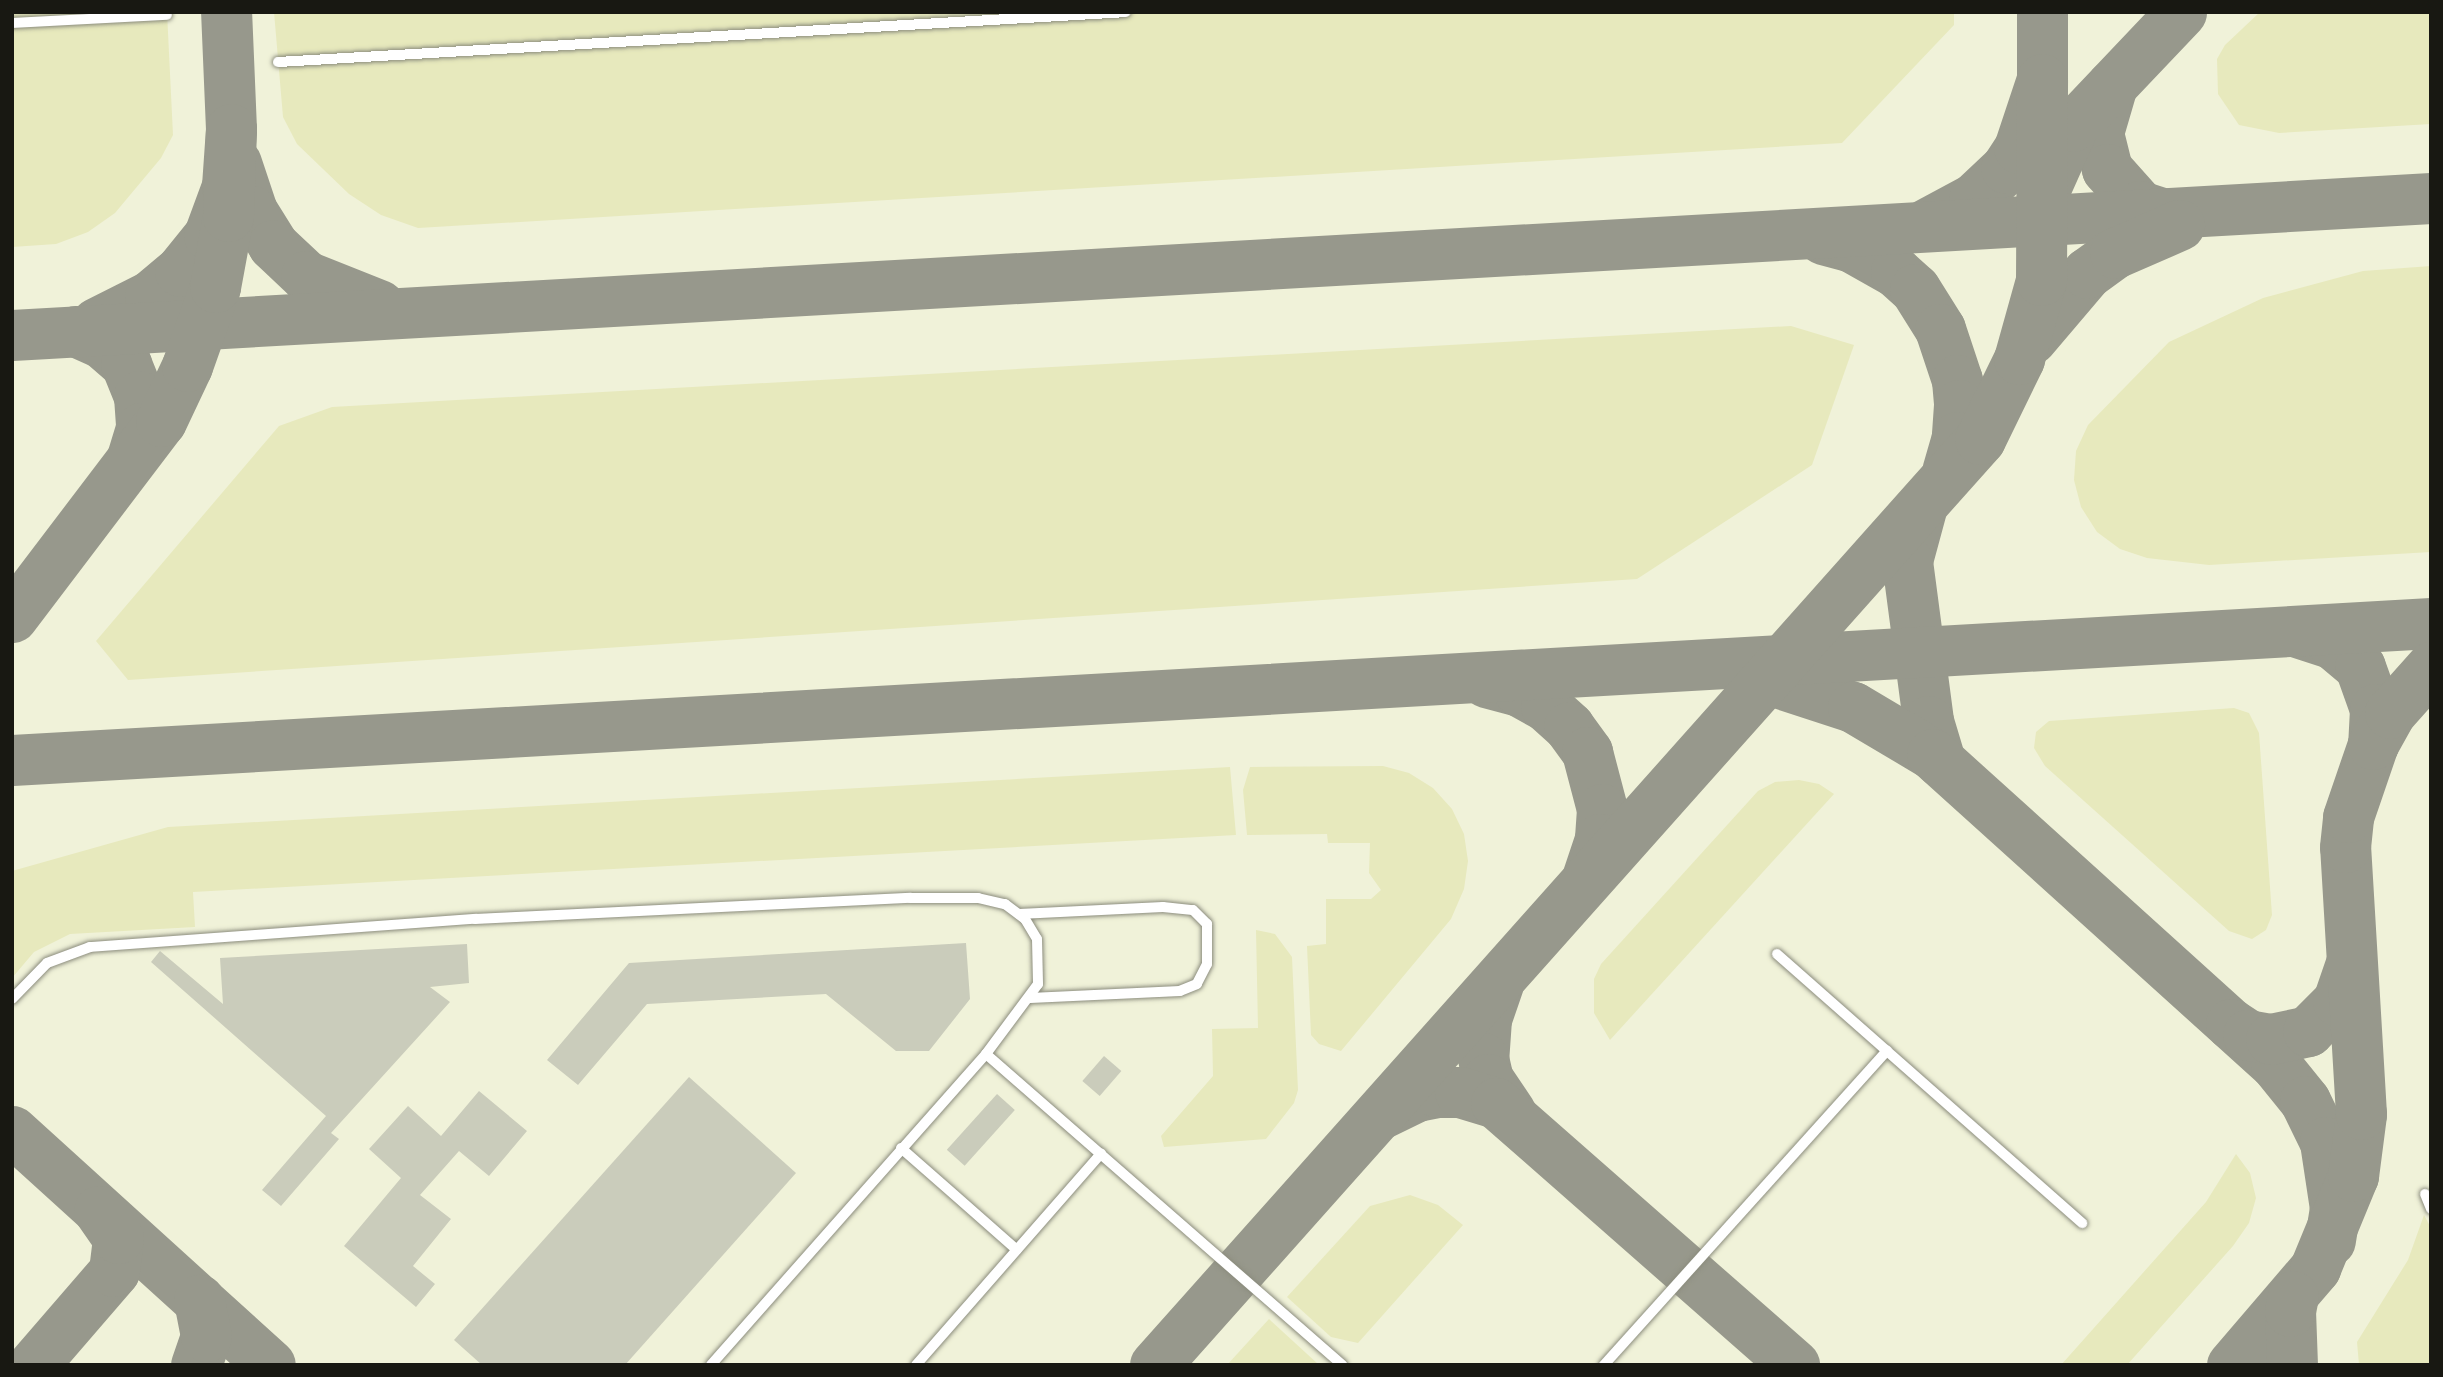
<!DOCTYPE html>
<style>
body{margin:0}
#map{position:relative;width:2443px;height:1377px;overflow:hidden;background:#fafbea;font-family:Merriweather,serif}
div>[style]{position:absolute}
.built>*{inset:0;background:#f0f2d9;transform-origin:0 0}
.green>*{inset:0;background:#e7e9bd}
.taxiway>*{height:51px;margin:-25.5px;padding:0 25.5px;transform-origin:25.5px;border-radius:25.5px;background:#97988c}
.building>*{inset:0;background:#caccbb;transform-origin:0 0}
.roads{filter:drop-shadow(0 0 2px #8b8c7d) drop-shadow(0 0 2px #8b8c7d)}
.lane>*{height:10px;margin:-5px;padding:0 5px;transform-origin:5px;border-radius:5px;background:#fff}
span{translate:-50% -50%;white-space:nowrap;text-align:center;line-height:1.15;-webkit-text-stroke:5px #fff;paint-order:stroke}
.frame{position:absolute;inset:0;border:14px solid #181812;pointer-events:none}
</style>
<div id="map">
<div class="built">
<i style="left:12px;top:12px;width:2419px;height:1353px"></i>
</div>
<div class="green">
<i style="clip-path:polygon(12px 12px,167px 12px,173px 135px,161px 158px,115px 213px,88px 232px,56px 244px,12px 247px)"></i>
<i style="clip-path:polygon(274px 12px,1954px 12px,1954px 25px,1842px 143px,418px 228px,381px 215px,349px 194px,297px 144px,283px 117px)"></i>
<i style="clip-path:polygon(2260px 12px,2431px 12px,2431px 124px,2279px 133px,2239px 125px,2218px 94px,2217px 59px,2225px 45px)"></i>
<i style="clip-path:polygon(2431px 266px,2431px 552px,2209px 565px,2147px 558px,2120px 549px,2097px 532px,2081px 507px,2074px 480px,2076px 451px,2088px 425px,2169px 342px,2263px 298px,2363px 271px)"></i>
<i style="clip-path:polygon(1791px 326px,1854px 345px,1812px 465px,1637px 579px,128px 680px,96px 641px,279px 426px,332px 407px)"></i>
<i style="clip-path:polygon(2234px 708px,2249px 713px,2259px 733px,2272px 915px,2266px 930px,2252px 939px,2229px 931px,2045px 766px,2034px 748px,2036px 732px,2049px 721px)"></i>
<i style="clip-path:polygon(1383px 766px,1409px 773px,1433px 788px,1452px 809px,1464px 834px,1468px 861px,1464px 889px,1451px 919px,1341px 1051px,1319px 1044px,1311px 1035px,1307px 946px,1326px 944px,1326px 899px,1371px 899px,1381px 890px,1369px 873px,1370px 843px,1328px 843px,1327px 834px,1247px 835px,1243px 790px,1250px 767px)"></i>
<i style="clip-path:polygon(1230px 767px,1236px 835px,193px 892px,195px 927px,70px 934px,34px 952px,12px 978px,12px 871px,168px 827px)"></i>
<i style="clip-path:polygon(1799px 780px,1819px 784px,1834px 794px,1610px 1040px,1594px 1013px,1594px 979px,1601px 964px,1758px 791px,1775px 782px)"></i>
<i style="clip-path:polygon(1256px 930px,1275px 934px,1292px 957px,1298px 1090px,1294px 1103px,1266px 1139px,1164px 1147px,1161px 1136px,1213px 1076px,1212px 1029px,1258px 1028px)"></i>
<i style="clip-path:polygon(2236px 1154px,2250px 1173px,2256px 1198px,2249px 1223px,2233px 1246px,2127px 1365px,2061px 1365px,2206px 1202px)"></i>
<i style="clip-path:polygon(1410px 1195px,1438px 1205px,1463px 1225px,1358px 1343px,1331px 1337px,1287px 1297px,1370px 1206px)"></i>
<i style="clip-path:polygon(2424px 1215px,2431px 1228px,2431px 1365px,2359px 1365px,2357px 1342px,2408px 1260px)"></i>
<i style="clip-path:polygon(1269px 1319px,1318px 1364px,1318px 1365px,1227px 1365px)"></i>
</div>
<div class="taxiway">
<i style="left:2112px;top:85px;width:50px;rotate:106.3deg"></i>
<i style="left:2098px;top:133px;width:37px;rotate:76deg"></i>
<i style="left:2107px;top:169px;width:50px;rotate:48.3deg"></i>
<i style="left:2140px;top:206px;width:26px;rotate:18deg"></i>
<i style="left:236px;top:163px;width:51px;rotate:71.6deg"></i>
<i style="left:252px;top:211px;width:40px;rotate:58deg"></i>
<i style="left:273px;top:245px;width:45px;rotate:43.2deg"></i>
<i style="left:306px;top:276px;width:79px;rotate:21.7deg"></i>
<i style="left:2047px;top:184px;width:64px;rotate:-65.9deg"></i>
<i style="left:2073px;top:126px;width:157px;rotate:-46.5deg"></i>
<i style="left:1926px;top:224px;width:55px;rotate:-28.4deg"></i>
<i style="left:1974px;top:198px;width:44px;rotate:-43.2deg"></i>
<i style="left:2006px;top:168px;width:24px;rotate:-57deg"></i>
<i style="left:2019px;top:148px;width:73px;rotate:-71.6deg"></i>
<i style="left:2042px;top:79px;width:67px;rotate:-90deg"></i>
<i style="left:1823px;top:239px;width:28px;rotate:15deg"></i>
<i style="left:1850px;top:246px;width:53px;rotate:29.5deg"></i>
<i style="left:1896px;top:272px;width:25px;rotate:42deg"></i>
<i style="left:1915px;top:289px;width:47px;rotate:58deg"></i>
<i style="left:1940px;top:329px;width:54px;rotate:71.6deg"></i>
<i style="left:1957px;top:380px;width:25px;rotate:85deg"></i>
<i style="left:1959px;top:405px;width:32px;rotate:94deg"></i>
<i style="left:1957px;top:437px;width:35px;rotate:106deg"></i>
<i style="left:96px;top:323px;width:60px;rotate:-26.6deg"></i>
<i style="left:150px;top:296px;width:39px;rotate:-40deg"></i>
<i style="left:180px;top:271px;width:46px;rotate:-51.1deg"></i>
<i style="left:209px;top:235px;width:52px;rotate:-69.8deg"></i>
<i style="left:227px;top:186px;width:57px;rotate:-86deg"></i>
<i style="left:231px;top:129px;width:117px;rotate:-92.4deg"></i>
<i style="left:75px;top:331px;width:30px;rotate:24deg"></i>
<i style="left:102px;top:343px;width:32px;rotate:41deg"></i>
<i style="left:126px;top:364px;width:35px;rotate:68deg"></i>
<i style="left:139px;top:396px;width:32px;rotate:86deg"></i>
<i style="left:141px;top:428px;width:31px;rotate:107deg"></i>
<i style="left:12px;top:335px;width:2423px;rotate:-3.24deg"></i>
<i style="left:2031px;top:339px;width:87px;rotate:-49.7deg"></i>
<i style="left:2087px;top:273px;width:34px;rotate:-36deg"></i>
<i style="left:2115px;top:253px;width:70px;rotate:-23.6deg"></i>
<i style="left:1921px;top:509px;width:54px;rotate:105.1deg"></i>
<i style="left:1907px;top:561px;width:161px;rotate:82.5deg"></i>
<i style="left:1928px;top:721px;width:42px;rotate:73.3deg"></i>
<i style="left:12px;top:617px;width:246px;rotate:-52.8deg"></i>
<i style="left:161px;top:421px;width:61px;rotate:-64.7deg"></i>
<i style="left:187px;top:366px;width:84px;rotate:-70.5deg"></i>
<i style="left:215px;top:287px;width:72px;rotate:-79.6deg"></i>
<i style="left:228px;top:216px;width:87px;rotate:-88deg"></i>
<i style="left:2297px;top:632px;width:38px;rotate:18deg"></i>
<i style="left:2333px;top:644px;width:35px;rotate:40deg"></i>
<i style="left:2360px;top:667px;width:45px;rotate:70.3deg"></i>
<i style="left:2375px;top:709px;width:35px;rotate:93deg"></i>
<i style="left:1755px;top:675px;width:103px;rotate:18.1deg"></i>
<i style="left:1853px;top:707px;width:92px;rotate:30.7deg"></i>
<i style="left:1932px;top:754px;width:464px;rotate:42.1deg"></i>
<i style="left:2276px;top:1065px;width:46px;rotate:51.1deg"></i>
<i style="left:2305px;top:1101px;width:46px;rotate:64deg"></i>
<i style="left:2325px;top:1142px;width:67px;rotate:81.4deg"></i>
<i style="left:2335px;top:1208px;width:33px;rotate:99deg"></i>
<i style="left:1486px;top:682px;width:34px;rotate:15deg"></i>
<i style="left:1519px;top:691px;width:31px;rotate:29deg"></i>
<i style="left:1546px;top:706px;width:31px;rotate:42deg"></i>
<i style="left:1569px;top:727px;width:31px;rotate:54deg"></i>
<i style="left:1587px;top:752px;width:59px;rotate:75.3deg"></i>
<i style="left:1602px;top:809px;width:30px;rotate:94deg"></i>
<i style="left:1600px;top:839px;width:41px;rotate:108.4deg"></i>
<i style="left:12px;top:760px;width:2423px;rotate:-3.24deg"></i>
<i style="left:1498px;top:984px;width:37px;rotate:109deg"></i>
<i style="left:1486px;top:1019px;width:39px;rotate:94deg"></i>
<i style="left:1483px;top:1058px;width:22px;rotate:77deg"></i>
<i style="left:1488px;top:1079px;width:40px;rotate:56deg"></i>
<i style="left:2231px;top:1024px;width:20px;rotate:33deg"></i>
<i style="left:2248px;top:1035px;width:23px;rotate:10deg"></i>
<i style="left:2271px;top:1039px;width:38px;rotate:-12deg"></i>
<i style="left:2308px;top:1031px;width:42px;rotate:-45deg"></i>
<i style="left:2338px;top:1001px;width:40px;rotate:-71.1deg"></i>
<i style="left:1380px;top:1114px;width:41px;rotate:-25.9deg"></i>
<i style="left:1417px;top:1096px;width:21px;rotate:-11deg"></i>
<i style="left:1438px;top:1092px;width:22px"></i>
<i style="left:1460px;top:1092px;width:38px;rotate:17deg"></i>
<i style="left:1496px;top:1103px;width:397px;rotate:41.3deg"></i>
<i style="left:12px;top:1131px;width:348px;rotate:42.2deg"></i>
<i style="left:33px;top:1365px;width:124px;rotate:-49.2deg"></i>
<i style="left:114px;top:1271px;width:33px;rotate:-83deg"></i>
<i style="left:118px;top:1238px;width:33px;rotate:-125deg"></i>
<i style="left:196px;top:1365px;width:31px;rotate:-71deg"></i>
<i style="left:206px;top:1336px;width:37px;rotate:-101deg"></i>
<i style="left:1155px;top:1365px;width:1240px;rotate:-48.3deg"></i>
<i style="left:1980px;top:439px;width:89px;rotate:-64deg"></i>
<i style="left:2019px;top:359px;width:82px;rotate:-74.4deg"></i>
<i style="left:2041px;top:280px;width:201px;rotate:-89.7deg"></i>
<i style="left:2232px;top:1365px;width:128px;rotate:-49.4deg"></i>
<i style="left:2315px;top:1268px;width:100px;rotate:-67.6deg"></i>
<i style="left:2353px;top:1176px;width:63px;rotate:-82.6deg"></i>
<i style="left:2361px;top:1114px;width:267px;rotate:-93.4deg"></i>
<i style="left:2345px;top:847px;width:30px;rotate:-84deg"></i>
<i style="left:2348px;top:817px;width:77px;rotate:-71.1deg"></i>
<i style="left:2373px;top:744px;width:35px;rotate:-61deg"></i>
<i style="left:2390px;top:713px;width:62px;rotate:-48.3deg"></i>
<i style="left:2292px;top:1365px;width:54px;rotate:-92.1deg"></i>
<i style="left:2290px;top:1311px;width:15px;rotate:-79deg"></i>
</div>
<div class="building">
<i style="clip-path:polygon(966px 943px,970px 999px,929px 1051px,896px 1051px,826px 994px,647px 1004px,578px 1085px,547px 1060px,629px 963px)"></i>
<i style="clip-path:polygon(467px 944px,469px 983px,430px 987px,450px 1002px,331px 1133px,339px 1139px,281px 1206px,262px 1190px,326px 1116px,151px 962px,160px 951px,223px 1004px,220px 958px)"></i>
<i style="left:1104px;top:1056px;width:23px;height:33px;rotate:41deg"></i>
<i style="clip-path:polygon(689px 1077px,796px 1173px,625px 1365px,482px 1365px,454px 1340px)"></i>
<i style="clip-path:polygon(479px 1091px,527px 1131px,489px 1176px,459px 1151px,420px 1195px,451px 1219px,413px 1266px,435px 1284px,416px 1307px,344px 1246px,401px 1178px,369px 1149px,408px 1106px,441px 1136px)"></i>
<i style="left:997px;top:1094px;width:24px;height:75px;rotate:42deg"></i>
</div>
<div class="roads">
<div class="lane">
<i style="left:12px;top:23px;width:155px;rotate:-3deg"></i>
<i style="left:278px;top:62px;width:849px;rotate:-3.37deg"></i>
<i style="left:1019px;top:914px;width:144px;rotate:-2.8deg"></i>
<i style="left:1163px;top:907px;width:30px;rotate:6deg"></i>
<i style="left:1193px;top:910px;width:20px;rotate:45deg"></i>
<i style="left:1207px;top:924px;width:40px;rotate:90deg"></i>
<i style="left:1207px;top:964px;width:22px;rotate:117deg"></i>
<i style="left:1197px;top:984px;width:18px;rotate:158deg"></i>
<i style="left:1180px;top:991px;width:150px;rotate:177.3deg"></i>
<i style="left:1777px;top:954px;width:407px;rotate:41.4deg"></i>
<i style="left:12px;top:999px;width:50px;rotate:-45.8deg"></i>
<i style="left:47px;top:963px;width:46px;rotate:-20.4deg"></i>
<i style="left:90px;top:947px;width:386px;rotate:-4.2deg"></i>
<i style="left:475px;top:919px;width:436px;rotate:-2.8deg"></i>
<i style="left:910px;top:898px;width:68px"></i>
<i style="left:978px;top:898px;width:28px;rotate:13deg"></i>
<i style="left:1005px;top:904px;width:25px;rotate:37deg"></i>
<i style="left:1025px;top:919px;width:23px;rotate:59deg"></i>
<i style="left:1037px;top:939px;width:45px;rotate:88.7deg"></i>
<i style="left:1038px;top:984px;width:87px;rotate:126.6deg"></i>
<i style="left:986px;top:1054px;width:415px;rotate:131.5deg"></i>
<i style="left:986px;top:1054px;width:473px;rotate:41.1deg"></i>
<i style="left:901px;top:1148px;width:154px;rotate:41.3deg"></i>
<i style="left:2425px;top:1194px;width:16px;rotate:68deg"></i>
<i style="left:916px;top:1365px;width:281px;rotate:-48.8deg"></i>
<i style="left:1604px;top:1365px;width:423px;rotate:-48deg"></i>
</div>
</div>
<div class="frame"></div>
</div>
